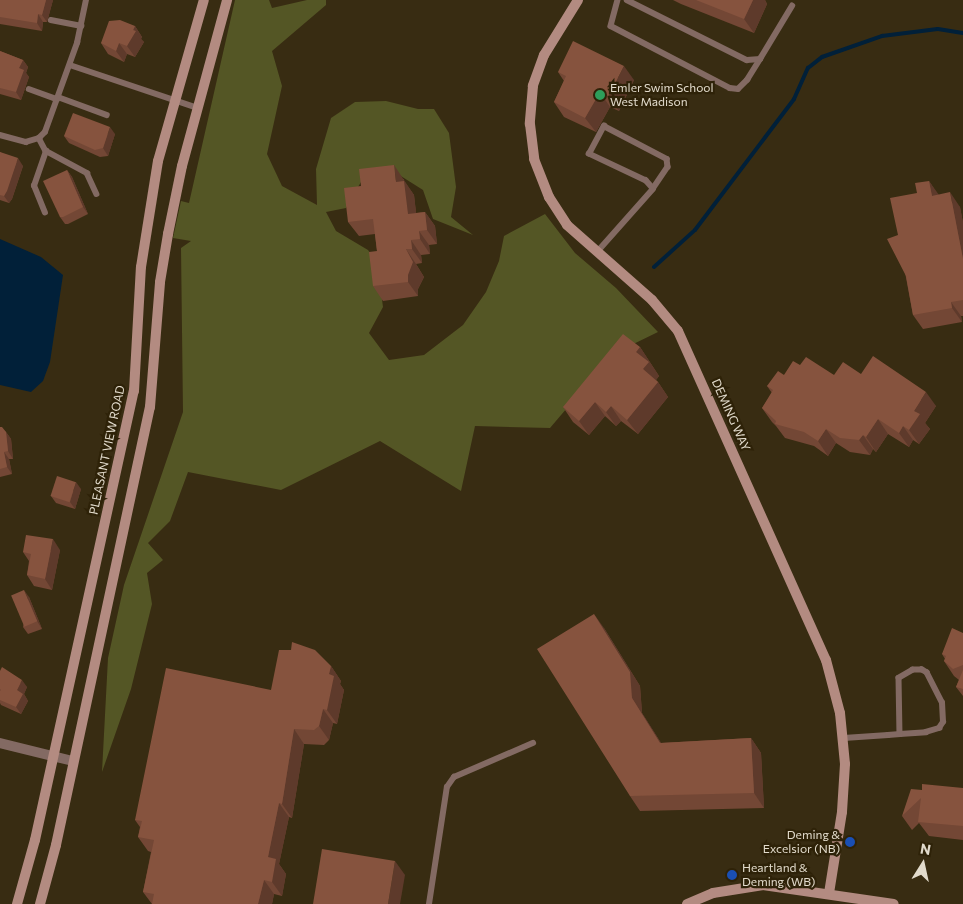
<!DOCTYPE html>
<style>
body{margin:0}
#map{position:relative;width:963px;height:904px;overflow:hidden;background:#382c12;font-family:Commissioner,sans-serif}
div>[style]{position:absolute}
.green>*{inset:0;background:#545625}
.water>*{inset:0;background:#012039}
.stream>*{height:4px;margin:-2px;padding:0 2px;transform-origin:2px;border-radius:2px;background:#012039}
.lane>*{height:5.5px;margin:-2.75px;padding:0 2.75px;transform-origin:2.75px;border-radius:2.75px;background:#836a63}
.street>*{height:10px;margin:-5px;padding:0 5px;transform-origin:5px;border-radius:5px;background:#836a63}
.secondary>*{height:10px;margin:-5px;padding:0 5px;transform-origin:5px;border-radius:5px;background:#b38b81}
.wall>*{inset:0;background:#734735}
.shaded-wall>*{inset:0;background:#5e3a2b}
.building>*{inset:0;background:#86533e;transform-origin:0 0}
.dots>*{width:14px;height:14px;translate:-50% -50%;box-sizing:border-box;border:2px solid #2e2208;border-radius:50%}
span{translate:-50% -50%;white-space:nowrap;text-align:center;line-height:1.15;-webkit-text-stroke:4.5px #2e2208;paint-order:stroke}
.poi-label{font-size:12px;color:#e2dbcc}
.left{translate:0 -50%;text-align:left}
.right{translate:-100% -50%;text-align:right}
.street-label{font-size:12px;color:#e2dbcc}
.north{position:absolute;left:898px;top:839px;width:50px;height:50px;-webkit-text-stroke:4px #2e2208;paint-order:stroke;rotate:10deg;font-size:14px;font-weight:700;line-height:20px;text-align:center;color:#e2dbcc}
.north::after{content:'';display:block;margin:auto;width:18px;height:22px;background:#e2dbcc;clip-path:polygon(50% 0,100% 100%,50% 72%,0 100%)}
</style>
<div id="map">
<div class="green">
<i style="clip-path:polygon(235px 0,269px 0,272px 8px,307px 0,326px 0,326px 5px,272px 51px,282px 86px,267px 154px,282px 186px,317px 205px,316px 169px,331px 118px,355px 102px,386px 101px,418px 109px,434px 109px,449px 133px,456px 187px,451px 217px,473px 235px,433px 219px,423px 190px,396px 173px,365px 175px,346px 208px,326px 212px,336px 231px,368px 250px,377px 262px,383px 307px,369px 333px,389px 360px,424px 355px,463px 325px,486px 292px,499px 261px,504px 236px,545px 214px,575px 253px,616px 288px,658px 332px,613px 354px,550px 428px,475px 426px,461px 491px,380px 441px,281px 490px,188px 472px,170px 521px,148px 543px,163px 560px,147px 573px,152px 604px,131px 689px,102px 772px,108px 658px,124px 585px,183px 412px,181px 248px,191px 241px,173px 238px,181px 201px,189px 203px)"></i>
</div>
<div class="water">
<i style="clip-path:polygon(0 239px,41px 257px,63px 275px,50px 362px,43px 381px,31px 392px,0 385px)"></i>
</div>
<div class="stream">
<i style="left:654px;top:267px;width:55px;rotate:-42.1deg"></i>
<i style="left:695px;top:230px;width:164px;rotate:-52.9deg"></i>
<i style="left:794px;top:99px;width:34px;rotate:-66deg"></i>
<i style="left:808px;top:68px;width:18px;rotate:-38deg"></i>
<i style="left:822px;top:57px;width:64px;rotate:-19.3deg"></i>
<i style="left:882px;top:36px;width:56px;rotate:-7.1deg"></i>
<i style="left:938px;top:29px;width:25px;rotate:9deg"></i>
</div>
<div class="lane">
<i style="left:618px;top:0;width:27px;rotate:105deg"></i>
<i style="left:611px;top:26px;width:134px;rotate:27.5deg"></i>
<i style="left:730px;top:88px;width:8px;rotate:7deg"></i>
<i style="left:738px;top:89px;width:13px;rotate:-45deg"></i>
<i style="left:747px;top:80px;width:25px;rotate:-58deg"></i>
<i style="left:627px;top:0;width:134px;rotate:26.6deg"></i>
<i style="left:747px;top:60px;width:13px;rotate:-4deg"></i>
<i style="left:760px;top:59px;width:62px;rotate:-58.9deg"></i>
<i style="left:51px;top:20px;width:31px;rotate:11deg"></i>
<i style="left:70px;top:65px;width:135px;rotate:18.6deg"></i>
<i style="left:29px;top:89px;width:30px;rotate:20deg"></i>
<i style="left:58px;top:97px;width:52px;rotate:20.2deg"></i>
<i style="left:0;top:135px;width:27px;rotate:15deg"></i>
<i style="left:26px;top:142px;width:14px;rotate:-17deg"></i>
<i style="left:39px;top:138px;width:8px;rotate:-45deg"></i>
<i style="left:45px;top:132px;width:95px;rotate:-70.2deg"></i>
<i style="left:77px;top:43px;width:44px;rotate:-78.2deg"></i>
<i style="left:39px;top:138px;width:15px;rotate:62deg"></i>
<i style="left:46px;top:151px;width:47px;rotate:28.2deg"></i>
<i style="left:87px;top:173px;width:23px;rotate:65deg"></i>
<i style="left:45px;top:213px;width:29px;rotate:-112deg"></i>
<i style="left:34px;top:186px;width:37px;rotate:-71deg"></i>
<i style="left:597px;top:252px;width:84px;rotate:-48.4deg"></i>
<i style="left:653px;top:189px;width:11px;rotate:-131deg"></i>
<i style="left:646px;top:181px;width:63px;rotate:-154.7deg"></i>
<i style="left:589px;top:154px;width:32px;rotate:-62deg"></i>
<i style="left:604px;top:126px;width:71px;rotate:27.6deg"></i>
<i style="left:667px;top:159px;width:8px;rotate:83deg"></i>
<i style="left:668px;top:167px;width:27px;rotate:124deg"></i>
<i style="left:844px;top:738px;width:44px;rotate:-3.9deg"></i>
<i style="left:888px;top:735px;width:12px;rotate:-5deg"></i>
<i style="left:900px;top:734px;width:26px;rotate:-4deg"></i>
<i style="left:926px;top:732px;width:14px;rotate:-17deg"></i>
<i style="left:939px;top:728px;width:7px;rotate:-56deg"></i>
<i style="left:943px;top:722px;width:19px;rotate:-93deg"></i>
<i style="left:942px;top:703px;width:34px;rotate:-117deg"></i>
<i style="left:927px;top:673px;width:6px;rotate:-149deg"></i>
<i style="left:922px;top:670px;width:9px;rotate:180deg"></i>
<i style="left:913px;top:670px;width:16px;rotate:150deg"></i>
<i style="left:899px;top:678px;width:56px;rotate:89deg"></i>
<i style="left:429px;top:904px;width:118px;rotate:-81.3deg"></i>
<i style="left:447px;top:787px;width:12px;rotate:-55deg"></i>
<i style="left:454px;top:777px;width:86px;rotate:-23.3deg"></i>
</div>
<div class="street">
<i style="left:0;top:743px;width:75px;rotate:13.9deg"></i>
</div>
<div class="secondary">
<i style="left:578px;top:0;width:65px;rotate:121.7deg"></i>
<i style="left:544px;top:55px;width:33px;rotate:110deg"></i>
<i style="left:533px;top:86px;width:38px;rotate:95deg"></i>
<i style="left:530px;top:124px;width:35px;rotate:83deg"></i>
<i style="left:534px;top:159px;width:41px;rotate:68.5deg"></i>
<i style="left:549px;top:197px;width:33px;rotate:57deg"></i>
<i style="left:567px;top:225px;width:113px;rotate:41.4deg"></i>
<i style="left:652px;top:300px;width:40px;rotate:50deg"></i>
<i style="left:678px;top:331px;width:361px;rotate:65.8deg"></i>
<i style="left:826px;top:660px;width:55px;rotate:75.2deg"></i>
<i style="left:840px;top:713px;width:51px;rotate:84.4deg"></i>
<i style="left:845px;top:764px;width:48px;rotate:93.6deg"></i>
<i style="left:842px;top:812px;width:82px;rotate:99.1deg"></i>
<i style="left:17px;top:904px;width:66px;rotate:-74.3deg"></i>
<i style="left:35px;top:840px;width:460px;rotate:-77.6deg"></i>
<i style="left:134px;top:391px;width:124px;rotate:-86.8deg"></i>
<i style="left:141px;top:267px;width:107px;rotate:-80.9deg"></i>
<i style="left:158px;top:161px;width:167px;rotate:-74.1deg"></i>
<i style="left:40px;top:904px;width:61px;rotate:-74.8deg"></i>
<i style="left:56px;top:845px;width:448px;rotate:-77.9deg"></i>
<i style="left:150px;top:407px;width:125px;rotate:-85.4deg"></i>
<i style="left:160px;top:282px;width:49px;rotate:-80.5deg"></i>
<i style="left:168px;top:234px;width:69px;rotate:-78.4deg"></i>
<i style="left:182px;top:166px;width:172px;rotate:-74.8deg"></i>
<i style="left:687px;top:904px;width:28px;rotate:-23deg"></i>
<i style="left:713px;top:893px;width:51px;rotate:-9.1deg"></i>
<i style="left:763px;top:885px;width:132px;rotate:8.3deg"></i>
</div>
<div class="wall">
<i style="clip-path:polygon(0 0,53px 0,47px 22px,43px 22px,42px 31px,0 24px)"></i>
<i style="clip-path:polygon(673px 0,765px 0,767px 4px,754px 33px,681px 4px)"></i>
<i style="clip-path:polygon(135px 26px,142px 37px,141px 39px,144px 42px,135px 57px,127px 54px,124px 62px,108px 54px,101px 43px)"></i>
<i style="clip-path:polygon(0 51px,23px 60px,28px 67px,26px 73px,29px 77px,21px 100px,0 94px)"></i>
<i style="clip-path:polygon(558px 72px,634px 80px,619px 111px,610px 107px,596px 132px,564px 117px,554px 102px,564px 81px)"></i>
<i style="clip-path:polygon(115px 134px,108px 156px,100px 157px,69px 143px,64px 136px)"></i>
<i style="clip-path:polygon(0 152px,23px 166px,12px 199px,9px 203px,0 200px)"></i>
<i style="clip-path:polygon(67px 170px,72px 177px,88px 214px,68px 224px,65px 224px,60px 217px)"></i>
<i style="clip-path:polygon(404px 179px,404px 181px,414px 195px,416px 213px,425px 212px,435px 226px,437px 244px,429px 245px,430px 254px,421px 255px,422px 263px,416px 264px,424px 277px,418px 289px,418px 296px,383px 301px,373px 286px,377px 251px,375px 234px,359px 236px,348px 222px,361px 186px)"></i>
<i style="clip-path:polygon(929px 181px,938px 195px,960px 207px,963px 223px,963px 316px,961px 316px,962px 322px,923px 329px,913px 315px,898px 235px,917px 193px)"></i>
<i style="clip-path:polygon(640px 347px,659px 376px,656px 380px,658px 382px,668px 397px,638px 434px,621px 421px,616px 426px,605px 416px,589px 435px,573px 422px,563px 407px)"></i>
<i style="clip-path:polygon(800px 365px,834px 375px,861px 374px,936px 406px,925px 423px,930px 429px,919px 444px,913px 440px,909px 447px,888px 434px,876px 452px,873px 449px,870px 455px,850px 452px,836px 443px,828px 456px,814px 446px,785px 438px,776px 426px,772px 422px,762px 408px,772px 393px,767px 386px,784px 375px)"></i>
<i style="clip-path:polygon(0 427px,6px 432px,11px 439px,13px 459px,9px 459px,12px 474px,0 477px)"></i>
<i style="clip-path:polygon(81px 489px,75px 509px,56px 503px,51px 496px)"></i>
<i style="clip-path:polygon(60px 550px,52px 590px,34px 586px,27px 575px,29px 561px,23px 552px)"></i>
<i style="clip-path:polygon(29px 597px,42px 629px,28px 634px,23px 627px)"></i>
<i style="clip-path:polygon(604px 628px,640px 686px,642px 713px,661px 743px,751px 738px,761px 753px,764px 808px,640px 811px,630px 796px)"></i>
<i style="clip-path:polygon(963px 633px,963px 696px,956px 687px,959px 680px,954px 676px,944px 661px,945px 659px,942px 654px)"></i>
<i style="clip-path:polygon(331px 666px,341px 681px,340px 684px,344px 690px,337px 724px,333px 723px,329px 740px,324px 745px,304px 744px,292px 818px,289px 817px,279px 864px,286px 874px,282px 896px,274px 894px,272px 904px,152px 904px,143px 892px,151px 852px,148px 851px,138px 837px,140px 827px,135px 820px,271px 690px)"></i>
<i style="clip-path:polygon(0 671px,27px 687px,24px 694px,28px 701px,21px 714px,1px 705px,0 703px)"></i>
<i style="clip-path:polygon(963px 788px,963px 840px,929px 836px,919px 823px,912px 830px,902px 816px,922px 790px)"></i>
</div>
<div class="shaded-wall">
<i style="clip-path:polygon(46px 0,53px 0,47px 22px,42px 15px)"></i>
<i style="clip-path:polygon(753px 0,765px 0,767px 4px,754px 33px,744px 19px)"></i>
<i style="clip-path:polygon(38px 14px,43px 22px,42px 31px,37px 23px)"></i>
<i style="clip-path:polygon(135px 26px,142px 37px,141px 39px,144px 42px,135px 57px,127px 46px)"></i>
<i style="clip-path:polygon(119px 43px,127px 54px,124px 62px,116px 51px)"></i>
<i style="clip-path:polygon(23px 60px,28px 67px,26px 73px,29px 77px,21px 100px,16px 92px,19px 68px)"></i>
<i style="clip-path:polygon(624px 66px,634px 80px,619px 111px,608px 97px)"></i>
<i style="clip-path:polygon(600px 92px,610px 107px,596px 132px,585px 118px)"></i>
<i style="clip-path:polygon(110px 127px,115px 134px,108px 156px,103px 148px)"></i>
<i style="clip-path:polygon(18px 158px,23px 166px,12px 199px,9px 203px,4px 196px)"></i>
<i style="clip-path:polygon(394px 165px,414px 195px,418px 228px,408px 214px,396px 182px)"></i>
<i style="clip-path:polygon(67px 170px,72px 177px,88px 214px,83px 207px)"></i>
<i style="clip-path:polygon(929px 181px,939px 195px,932px 196px)"></i>
<i style="clip-path:polygon(950px 192px,960px 207px,963px 223px,963px 259px)"></i>
<i style="clip-path:polygon(425px 212px,435px 226px,437px 244px,427px 230px)"></i>
<i style="clip-path:polygon(419px 231px,429px 245px,430px 254px,420px 239px)"></i>
<i style="clip-path:polygon(411px 240px,421px 255px,422px 263px,412px 249px)"></i>
<i style="clip-path:polygon(406px 249px,416px 264px,424px 277px,418px 289px,418px 296px,408px 282px)"></i>
<i style="clip-path:polygon(951px 302px,961px 316px,962px 322px,952px 308px)"></i>
<i style="clip-path:polygon(640px 347px,659px 376px,653px 384px,643px 369px,636px 352px)"></i>
<i style="clip-path:polygon(658px 382px,668px 397px,638px 434px,627px 420px)"></i>
<i style="clip-path:polygon(926px 392px,936px 406px,925px 423px,930px 429px,919px 444px,909px 430px,914px 411px)"></i>
<i style="clip-path:polygon(595px 402px,605px 416px,589px 435px,579px 421px)"></i>
<i style="clip-path:polygon(611px 406px,621px 421px,616px 426px,606px 412px)"></i>
<i style="clip-path:polygon(878px 419px,888px 434px,876px 452px,866px 437px)"></i>
<i style="clip-path:polygon(903px 426px,913px 440px,909px 447px,899px 433px)"></i>
<i style="clip-path:polygon(826px 429px,836px 443px,828px 456px,818px 441px)"></i>
<i style="clip-path:polygon(6px 432px,11px 439px,13px 459px,8px 451px)"></i>
<i style="clip-path:polygon(863px 435px,873px 449px,870px 455px,859px 440px)"></i>
<i style="clip-path:polygon(4px 452px,9px 459px,12px 474px,7px 467px)"></i>
<i style="clip-path:polygon(76px 482px,81px 489px,75px 509px,70px 502px)"></i>
<i style="clip-path:polygon(53px 539px,60px 550px,52px 590px,45px 579px)"></i>
<i style="clip-path:polygon(24px 590px,29px 597px,42px 629px,37px 621px)"></i>
<i style="clip-path:polygon(594px 614px,604px 628px,640px 686px,642px 713px,670px 757px,660px 743px,632px 698px)"></i>
<i style="clip-path:polygon(331px 666px,341px 681px,340px 684px,344px 690px,337px 724px,327px 710px,329px 674px)"></i>
<i style="clip-path:polygon(22px 680px,27px 687px,24px 694px,28px 701px,21px 714px,16px 707px,17px 690px)"></i>
<i style="clip-path:polygon(323px 709px,333px 723px,329px 740px,319px 726px)"></i>
<i style="clip-path:polygon(294px 729px,304px 744px,292px 818px,282px 804px)"></i>
<i style="clip-path:polygon(751px 738px,761px 753px,764px 808px,754px 793px)"></i>
<i style="clip-path:polygon(279px 803px,289px 817px,279px 864px,286px 874px,282px 896px,272px 882px,268px 857px)"></i>
<i style="clip-path:polygon(395px 861px,405px 875px,400px 904px,388px 904px)"></i>
<i style="clip-path:polygon(264px 880px,274px 894px,272px 904px,258px 904px)"></i>
</div>
<div class="building">
<i style="clip-path:polygon(0 0,46px 0,42px 15px,38px 14px,37px 23px,0 17px)"></i>
<i style="clip-path:polygon(696px 0,753px 0,744px 19px)"></i>
<i style="clip-path:polygon(120px 20px,135px 26px,133px 30px,136px 31px,127px 46px,119px 43px,116px 51px,101px 43px,109px 21px)"></i>
<i style="clip-path:polygon(573px 41px,624px 66px,608px 97px,600px 92px,585px 118px,554px 102px,566px 76px,558px 72px)"></i>
<i style="clip-path:polygon(0 51px,23px 60px,19px 68px,24px 70px,16px 92px,0 88px)"></i>
<i style="clip-path:polygon(73px 113px,110px 127px,103px 148px,95px 150px,64px 136px)"></i>
<i style="clip-path:polygon(0 152px,18px 158px,7px 191px,4px 196px,0 195px)"></i>
<i style="clip-path:polygon(394px 165px,396px 182px,404px 181px,408px 214px,425px 212px,427px 230px,419px 231px,420px 239px,411px 240px,412px 249px,406px 249px,413px 262px,408px 275px,408px 282px,373px 286px,369px 252px,377px 251px,373px 219px,348px 222px,344px 188px,361px 186px,359px 169px)"></i>
<i style="clip-path:polygon(67px 170px,83px 207px,63px 217px,60px 217px,43px 181px)"></i>
<i style="clip-path:polygon(929px 181px,932px 196px,950px 192px,963px 259px,963px 300px,951px 302px,952px 308px,913px 315px,906px 276px,887px 239px,898px 235px,890px 198px,917px 193px,915px 183px)"></i>
<i style="clip-path:polygon(623px 334px,640px 347px,636px 352px,649px 362px,643px 369px,658px 382px,627px 420px,611px 406px,606px 412px,595px 402px,579px 421px,563px 407px)"></i>
<i style="clip-path:polygon(873px 356px,926px 392px,914px 411px,920px 414px,909px 430px,903px 426px,899px 433px,878px 419px,866px 437px,863px 435px,859px 440px,840px 438px,826px 429px,818px 441px,804px 432px,775px 424px,776px 421px,762px 408px,773px 390px,767px 386px,778px 371px,784px 375px,793px 361px,800px 365px,806px 357px,834px 375px,843px 362px,861px 374px)"></i>
<i style="clip-path:polygon(0 427px,2px 427px,6px 432px,8px 451px,4px 452px,7px 467px,0 469px)"></i>
<i style="left:57px;top:476px;width:20px;height:21px;rotate:18deg"></i>
<i style="clip-path:polygon(26px 535px,53px 539px,45px 579px,27px 575px,31px 554px,23px 552px)"></i>
<i style="left:24px;top:590px;width:34px;height:14px;rotate:67deg"></i>
<i style="clip-path:polygon(594px 614px,630px 672px,632px 698px,660px 743px,751px 738px,754px 793px,630px 796px,537px 649px)"></i>
<i style="clip-path:polygon(952px 628px,963px 633px,963px 665px,953px 669px,944px 661px,946px 656px,942px 654px)"></i>
<i style="clip-path:polygon(292px 642px,315px 650px,331px 666px,329px 674px,334px 676px,327px 710px,323px 709px,319px 726px,314px 730px,294px 729px,282px 804px,279px 803px,268px 857px,276px 859px,272px 882px,264px 880px,258px 904px,152px 904px,154px 894px,143px 892px,154px 840px,138px 837px,142px 821px,135px 820px,166px 668px,271px 690px,279px 650px,291px 650px)"></i>
<i style="clip-path:polygon(2px 667px,22px 680px,17px 690px,23px 694px,16px 707px,0 700px,0 691px,1px 690px,0 689px,0 671px)"></i>
<i style="clip-path:polygon(963px 670px,963px 689px,956px 687px)"></i>
<i style="clip-path:polygon(922px 784px,963px 788px,963px 826px,918px 822px,921px 798px,902px 816px,911px 789px,922px 790px)"></i>
<i style="clip-path:polygon(322px 849px,395px 861px,388px 904px,313px 904px)"></i>
</div>
<div class="dots">
<i style="left:600px;top:95px;background:#2e9e5b"></i>
<i style="left:850px;top:842px;background:#1a4fb4"></i>
<i style="left:732px;top:875px;background:#1a4fb4"></i>
</div>
<div class="poi-label">
<span class="left" style="left:610px;top:95px">Emler Swim School<br>West Madison</span>
<span class="right" style="left:840px;top:842px">Deming &amp;<br>Excelsior (NB)</span>
<span class="left" style="left:742px;top:875px">Heartland &amp;<br>Deming (WB)</span>
</div>
<div class="street-label">
<span style="left:731px;top:415px;rotate:66deg">DEMING WAY</span>
<span style="left:107px;top:450px;rotate:-78deg">PLEASANT VIEW ROAD</span>
</div>
<div class="north">N</div>
</div>
